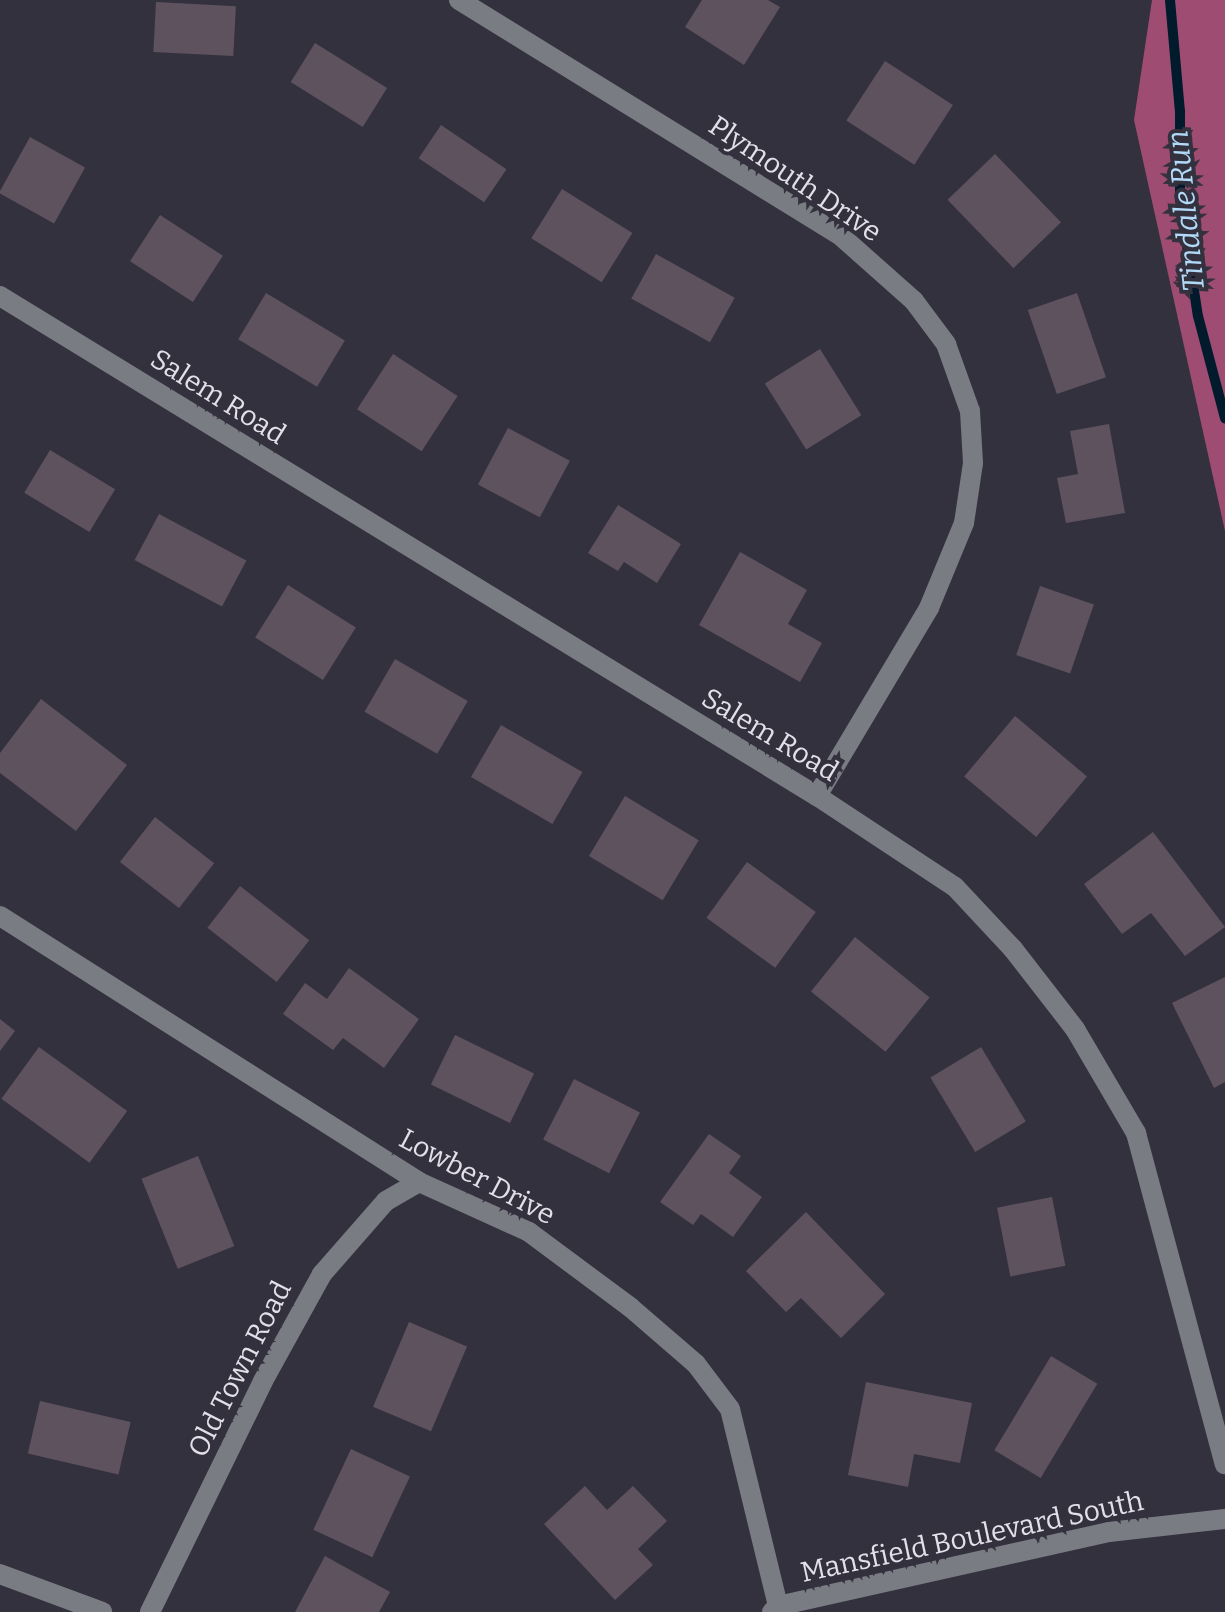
<!DOCTYPE html>
<style>
body{margin:0}
#map{position:relative;width:1225px;height:1612px;overflow:hidden;background:#34313e;font-family:Bitter,serif}
div>[style]{position:absolute}
.forest>*{inset:0;background:#9f4c72}
.stream>*{height:10px;margin:-5px;padding:0 5px;transform-origin:5px;border-radius:5px;background:#011b2d}
.building>*{inset:0;background:#5e525e;transform-origin:0 0}
.minor>*{height:20px;margin:-10px;padding:0 10px;transform-origin:10px;border-radius:10px;background:#797c82}
span{translate:-50% -50%;white-space:nowrap;text-align:center;line-height:1.15;-webkit-text-stroke:8px #34313e;paint-order:stroke}
.street-label{font-size:28px;color:#e3e0e9}
.water-label{font-size:30px;color:#b2daf8;font-style:italic}
</style>
<div id="map">
<div class="forest">
<i style="clip-path:polygon(1152px 0,1225px 0,1225px 531px,1134px 120px)"></i>
</div>
<div class="stream">
<i style="left:1170px;top:0;width:111px;rotate:84.9deg"></i>
<i style="left:1180px;top:111px;width:88px;rotate:90deg"></i>
<i style="left:1180px;top:199px;width:118px;rotate:81.3deg"></i>
<i style="left:1198px;top:316px;width:106px;rotate:75.2deg"></i>
</div>
<div class="building">
<i style="clip-path:polygon(702px 0,768px 0,780px 7px,744px 65px,685px 27px)"></i>
<i style="left:156px;top:2px;width:80px;height:50px;rotate:3deg"></i>
<i style="left:315px;top:43px;width:85px;height:46px;rotate:32deg"></i>
<i style="left:885px;top:61px;width:81px;height:71px;rotate:33deg"></i>
<i style="left:441px;top:125px;width:79px;height:40px;rotate:34deg"></i>
<i style="left:30px;top:137px;width:63px;height:64px;rotate:29deg"></i>
<i style="left:995px;top:154px;width:95px;height:66px;rotate:46deg"></i>
<i style="left:562px;top:189px;width:83px;height:58px;rotate:32deg"></i>
<i style="left:160px;top:215px;width:75px;height:55px;rotate:33deg"></i>
<i style="left:656px;top:254px;width:90px;height:51px;rotate:29deg"></i>
<i style="left:266px;top:293px;width:92px;height:54px;rotate:31deg"></i>
<i style="left:1077px;top:293px;width:89px;height:52px;rotate:71deg"></i>
<i style="left:820px;top:349px;width:78px;height:65px;rotate:58deg"></i>
<i style="left:393px;top:354px;width:77px;height:66px;rotate:33deg"></i>
<i style="clip-path:polygon(1109px 424px,1125px 513px,1066px 523px,1057px 478px,1078px 474px,1070px 431px)"></i>
<i style="left:508px;top:428px;width:70px;height:64px;rotate:28deg"></i>
<i style="left:50px;top:450px;width:76px;height:50px;rotate:31deg"></i>
<i style="clip-path:polygon(618px 505px,681px 544px,657px 583px,624px 562px,618px 571px,588px 553px)"></i>
<i style="left:159px;top:514px;width:99px;height:52px;rotate:28deg"></i>
<i style="clip-path:polygon(740px 552px,807px 590px,788px 624px,822px 643px,800px 682px,699px 625px)"></i>
<i style="left:288px;top:585px;width:80px;height:62px;rotate:32deg"></i>
<i style="left:1040px;top:586px;width:57px;height:73px;rotate:19deg"></i>
<i style="left:395px;top:659px;width:84px;height:61px;rotate:30deg"></i>
<i style="clip-path:polygon(41px 699px,127px 765px,76px 831px,0 773px,0 753px)"></i>
<i style="left:1015px;top:716px;width:94px;height:79px;rotate:40deg"></i>
<i style="left:501px;top:725px;width:94px;height:60px;rotate:30deg"></i>
<i style="left:625px;top:796px;width:86px;height:70px;rotate:31deg"></i>
<i style="left:155px;top:817px;width:75px;height:57px;rotate:38deg"></i>
<i style="clip-path:polygon(1153px 832px,1225px 927px,1185px 956px,1151px 913px,1122px 934px,1084px 884px)"></i>
<i style="left:747px;top:862px;width:85px;height:69px;rotate:36deg"></i>
<i style="left:240px;top:886px;width:88px;height:53px;rotate:38deg"></i>
<i style="left:855px;top:937px;width:96px;height:70px;rotate:39deg"></i>
<i style="clip-path:polygon(349px 968px,419px 1019px,384px 1068px,343px 1038px,333px 1050px,283px 1014px,305px 983px,327px 999px)"></i>
<i style="clip-path:polygon(1225px 977px,1225px 1082px,1214px 1088px,1172px 1003px)"></i>
<i style="clip-path:polygon(0 1019px,15px 1031px,0 1051px)"></i>
<i style="left:455px;top:1035px;width:88px;height:55px;rotate:26deg"></i>
<i style="left:39px;top:1047px;width:109px;height:64px;rotate:36deg"></i>
<i style="left:981px;top:1047px;width:87px;height:59px;rotate:59deg"></i>
<i style="left:574px;top:1079px;width:74px;height:68px;rotate:27deg"></i>
<i style="clip-path:polygon(709px 1134px,741px 1156px,729px 1173px,762px 1197px,733px 1237px,701px 1214px,693px 1225px,660px 1202px)"></i>
<i style="left:198px;top:1156px;width:97px;height:61px;rotate:68deg"></i>
<i style="left:1052px;top:1197px;width:70px;height:56px;rotate:79deg"></i>
<i style="clip-path:polygon(806px 1212px,885px 1294px,841px 1338px,801px 1298px,786px 1312px,746px 1271px)"></i>
<i style="left:409px;top:1322px;width:63px;height:92px;rotate:23deg"></i>
<i style="left:1051px;top:1356px;width:54px;height:110px;rotate:31deg"></i>
<i style="clip-path:polygon(866px 1382px,972px 1403px,960px 1463px,914px 1454px,908px 1487px,848px 1475px)"></i>
<i style="left:40px;top:1401px;width:93px;height:54px;rotate:13deg"></i>
<i style="left:351px;top:1449px;width:65px;height:89px;rotate:25deg"></i>
<i style="clip-path:polygon(585px 1486px,607px 1510px,633px 1486px,667px 1521px,638px 1549px,653px 1565px,615px 1600px,544px 1524px)"></i>
<i style="clip-path:polygon(325px 1556px,390px 1592px,379px 1612px,295px 1612px)"></i>
</div>
<div class="minor">
<i style="left:459px;top:0;width:450px;rotate:31.7deg"></i>
<i style="left:842px;top:237px;width:96px;rotate:41.6deg"></i>
<i style="left:914px;top:301px;width:54px;rotate:53.3deg"></i>
<i style="left:946px;top:344px;width:71px;rotate:70.3deg"></i>
<i style="left:970px;top:411px;width:52px;rotate:86.7deg"></i>
<i style="left:973px;top:463px;width:61px;rotate:98.5deg"></i>
<i style="left:964px;top:523px;width:92px;rotate:112.4deg"></i>
<i style="left:929px;top:608px;width:219px;rotate:120.8deg"></i>
<i style="left:0;top:296px;width:958px;rotate:31.47deg"></i>
<i style="left:817px;top:796px;width:165px;rotate:33.4deg"></i>
<i style="left:955px;top:887px;width:85px;rotate:46.9deg"></i>
<i style="left:1013px;top:949px;width:101px;rotate:52.2deg"></i>
<i style="left:1075px;top:1029px;width:121px;rotate:59.6deg"></i>
<i style="left:1136px;top:1133px;width:343px;rotate:75deg"></i>
<i style="left:0;top:916px;width:496px;rotate:32.4deg"></i>
<i style="left:419px;top:1182px;width:121px;rotate:24.4deg"></i>
<i style="left:529px;top:1232px;width:126px;rotate:36.6deg"></i>
<i style="left:630px;top:1307px;width:87px;rotate:40.8deg"></i>
<i style="left:696px;top:1364px;width:56px;rotate:52.9deg"></i>
<i style="left:730px;top:1409px;width:203px;rotate:76.3deg"></i>
<i style="left:0;top:1574px;width:109px;rotate:20.4deg"></i>
<i style="left:150px;top:1612px;width:257px;rotate:-63.9deg"></i>
<i style="left:263px;top:1381px;width:122px;rotate:-61.1deg"></i>
<i style="left:322px;top:1274px;width:97px;rotate:-48.8deg"></i>
<i style="left:386px;top:1201px;width:38px;rotate:-30deg"></i>
<i style="left:772px;top:1612px;width:8px;rotate:-45deg"></i>
<i style="left:778px;top:1606px;width:339px;rotate:-12.6deg"></i>
<i style="left:1109px;top:1532px;width:117px;rotate:-6.4deg"></i>
</div>
<div class="street-label">
<span style="left:795px;top:179px;rotate:34deg">Plymouth Drive</span>
<span style="left:218px;top:397px;rotate:32deg">Salem Road</span>
<span style="left:770px;top:735px;rotate:31deg">Salem Road</span>
<span style="left:477px;top:1177px;rotate:28deg">Lowber Drive</span>
<span style="left:240px;top:1369px;rotate:-63deg">Old Town Road</span>
<span style="left:972px;top:1537px;rotate:-12deg">Mansfield Boulevard South</span>
</div>
<div class="water-label">
<span style="left:1186px;top:211px;rotate:-96deg">Tindale Run</span>
</div>
</div>
